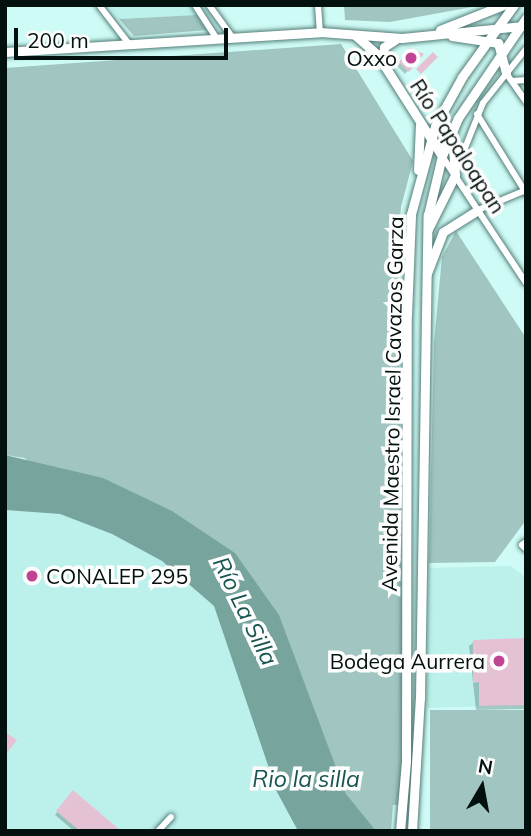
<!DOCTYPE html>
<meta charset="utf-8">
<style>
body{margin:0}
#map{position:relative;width:531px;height:836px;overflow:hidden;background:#cefbf5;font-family:Mulish,sans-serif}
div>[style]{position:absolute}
.built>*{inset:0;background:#bbf1ea}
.green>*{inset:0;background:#a1c6c1;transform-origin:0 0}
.water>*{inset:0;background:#78a49e}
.shadow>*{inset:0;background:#0003}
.building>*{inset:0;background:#e5c1d4;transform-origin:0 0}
.roads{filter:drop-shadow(0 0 2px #547d78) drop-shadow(0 0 2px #547d78)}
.street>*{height:6px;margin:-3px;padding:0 3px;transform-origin:3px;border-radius:3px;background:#fff}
.secondary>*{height:9px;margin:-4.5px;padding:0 4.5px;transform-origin:4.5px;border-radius:4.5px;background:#fff}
.dots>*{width:19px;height:19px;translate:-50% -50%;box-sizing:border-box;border:4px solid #fdfdfd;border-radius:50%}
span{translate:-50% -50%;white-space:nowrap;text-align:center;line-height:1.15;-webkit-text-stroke:7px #fdfdfd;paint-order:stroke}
.poi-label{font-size:21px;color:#02100e}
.right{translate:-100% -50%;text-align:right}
.left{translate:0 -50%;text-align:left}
.street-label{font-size:21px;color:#02100e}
.water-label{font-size:23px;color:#175550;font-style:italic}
.frame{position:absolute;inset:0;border:7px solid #02100e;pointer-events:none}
.north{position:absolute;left:447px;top:752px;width:70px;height:70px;-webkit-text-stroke:5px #fdfdfd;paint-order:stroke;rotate:10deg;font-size:19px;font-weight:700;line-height:28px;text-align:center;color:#02100e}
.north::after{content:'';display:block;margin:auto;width:24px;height:32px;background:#02100e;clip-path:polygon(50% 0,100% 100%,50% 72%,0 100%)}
.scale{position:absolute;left:14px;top:28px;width:214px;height:32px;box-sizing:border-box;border:4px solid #02100e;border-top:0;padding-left:9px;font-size:21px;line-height:24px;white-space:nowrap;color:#02100e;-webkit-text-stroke:5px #fdfdfd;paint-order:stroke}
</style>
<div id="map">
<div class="built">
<i style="clip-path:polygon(108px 5px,191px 5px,197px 15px,119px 19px)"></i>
<i style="clip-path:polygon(5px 510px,60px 514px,112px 534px,162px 561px,214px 606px,277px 792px,298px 831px,5px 831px)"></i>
<i style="clip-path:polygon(511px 566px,526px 578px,526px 705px,427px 708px,429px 568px)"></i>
</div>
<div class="green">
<i style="clip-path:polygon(344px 5px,483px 5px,390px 22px,345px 20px)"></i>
<i style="clip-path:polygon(197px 15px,207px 30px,134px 36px,119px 19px)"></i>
<i style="clip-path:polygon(341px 44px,413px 161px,401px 207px,398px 243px,404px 805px,393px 805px,391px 831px,344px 831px,251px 599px,24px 458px,5px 455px,5px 68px)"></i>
<i style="clip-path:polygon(456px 231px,526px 338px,526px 520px,495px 562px,429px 563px,434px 343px,442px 257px)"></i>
<i style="left:526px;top:710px;width:121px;height:96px;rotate:90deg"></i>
</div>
<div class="water">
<i style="clip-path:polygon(5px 455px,103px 478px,172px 511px,235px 553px,279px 615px,346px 794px,376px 831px,298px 831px,277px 792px,214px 606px,162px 561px,112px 534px,60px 514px,5px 510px)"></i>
</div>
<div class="shadow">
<i style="clip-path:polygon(411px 50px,422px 55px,405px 74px,397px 66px)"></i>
<i style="clip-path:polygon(526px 640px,526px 709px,476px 710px,469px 646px,474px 642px)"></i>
<i style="clip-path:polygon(70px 795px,119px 831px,74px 831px,55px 815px)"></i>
</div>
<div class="building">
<i style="clip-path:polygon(410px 48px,424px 54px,409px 72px,399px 62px)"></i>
<i style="left:433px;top:52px;width:7px;height:24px;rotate:45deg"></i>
<i style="clip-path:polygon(526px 638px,526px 705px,479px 706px,479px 682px,473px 683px,473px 640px)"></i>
<i style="clip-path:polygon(5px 732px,17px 740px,7px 753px,5px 752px)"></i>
<i style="clip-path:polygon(73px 790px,121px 831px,80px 831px,56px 811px)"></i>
</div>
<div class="roads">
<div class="street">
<i style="left:99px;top:5px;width:49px;rotate:52.4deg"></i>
<i style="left:195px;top:5px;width:40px;rotate:57.1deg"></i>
<i style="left:209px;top:5px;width:41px;rotate:54deg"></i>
<i style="left:318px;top:5px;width:27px;rotate:86deg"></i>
<i style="left:506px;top:73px;width:35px;rotate:55deg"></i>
<i style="left:512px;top:81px;width:14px;rotate:-4deg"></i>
<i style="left:477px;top:114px;width:93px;rotate:58.2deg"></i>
<i style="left:442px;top:156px;width:152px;rotate:56.5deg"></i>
<i style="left:455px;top:173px;width:75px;rotate:-68.2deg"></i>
<i style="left:483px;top:103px;width:69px;rotate:-51.5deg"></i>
<i style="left:478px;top:210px;width:52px;rotate:-22.6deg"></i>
<i style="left:526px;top:542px;width:5px;rotate:143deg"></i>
<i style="left:522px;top:545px;width:6px;rotate:45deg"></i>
<i style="left:158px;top:831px;width:19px;rotate:-47deg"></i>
</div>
<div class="secondary">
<i style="left:440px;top:30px;width:68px;rotate:-21.6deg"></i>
<i style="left:355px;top:35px;width:29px;rotate:41deg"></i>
<i style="left:377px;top:54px;width:121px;rotate:57.5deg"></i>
<i style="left:452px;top:36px;width:47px;rotate:8.7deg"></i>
<i style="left:498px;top:43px;width:31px;rotate:75deg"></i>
<i style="left:5px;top:52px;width:316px;rotate:-3.6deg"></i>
<i style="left:320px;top:32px;width:82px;rotate:4.2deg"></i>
<i style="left:402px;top:38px;width:122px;rotate:-5.7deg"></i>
<i style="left:382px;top:62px;width:15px;rotate:-82deg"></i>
<i style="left:384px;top:47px;width:14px;rotate:-34deg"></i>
<i style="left:418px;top:170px;width:45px;rotate:-87.5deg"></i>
<i style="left:428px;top:229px;width:60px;rotate:-63.4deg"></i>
<i style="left:455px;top:175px;width:41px;rotate:-94.2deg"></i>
<i style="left:427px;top:273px;width:44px;rotate:-68.7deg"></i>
<i style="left:443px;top:232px;width:41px;rotate:-32.2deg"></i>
<i style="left:400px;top:831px;width:70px;rotate:-85.1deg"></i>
<i style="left:406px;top:761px;width:446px;rotate:-89.9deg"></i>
<i style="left:407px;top:315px;width:101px;rotate:-87.7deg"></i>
<i style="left:411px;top:214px;width:91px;rotate:-74.7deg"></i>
<i style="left:435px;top:126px;width:56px;rotate:-61.1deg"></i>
<i style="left:462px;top:77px;width:89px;rotate:-54.2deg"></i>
<i style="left:412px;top:831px;width:133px;rotate:-86.6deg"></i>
<i style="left:420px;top:698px;width:483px;rotate:-89.1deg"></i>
<i style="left:428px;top:215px;width:61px;rotate:-76.7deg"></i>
<i style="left:442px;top:156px;width:41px;rotate:-67.2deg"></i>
<i style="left:458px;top:118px;width:121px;rotate:-55.8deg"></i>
</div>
</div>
<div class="dots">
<i style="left:411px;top:58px;background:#c04493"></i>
<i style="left:32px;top:576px;background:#c04493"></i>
<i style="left:499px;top:661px;background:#c04493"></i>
</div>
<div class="poi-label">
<span class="right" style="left:397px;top:58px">Oxxo</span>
<span class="left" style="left:46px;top:576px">CONALEP 295</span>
<span class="right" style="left:485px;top:661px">Bodega Aurrera</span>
</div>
<div class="street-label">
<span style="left:458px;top:146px;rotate:57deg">Río Papaloapan</span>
<span style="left:392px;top:404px;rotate:-89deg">Avenida Maestro Israel Cavazos Garza</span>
</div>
<div class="water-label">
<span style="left:245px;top:611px;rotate:64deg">Río La Silla</span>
<span style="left:306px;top:779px">Rio la silla</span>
</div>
<div class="frame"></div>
<div class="north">N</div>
<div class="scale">200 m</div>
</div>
